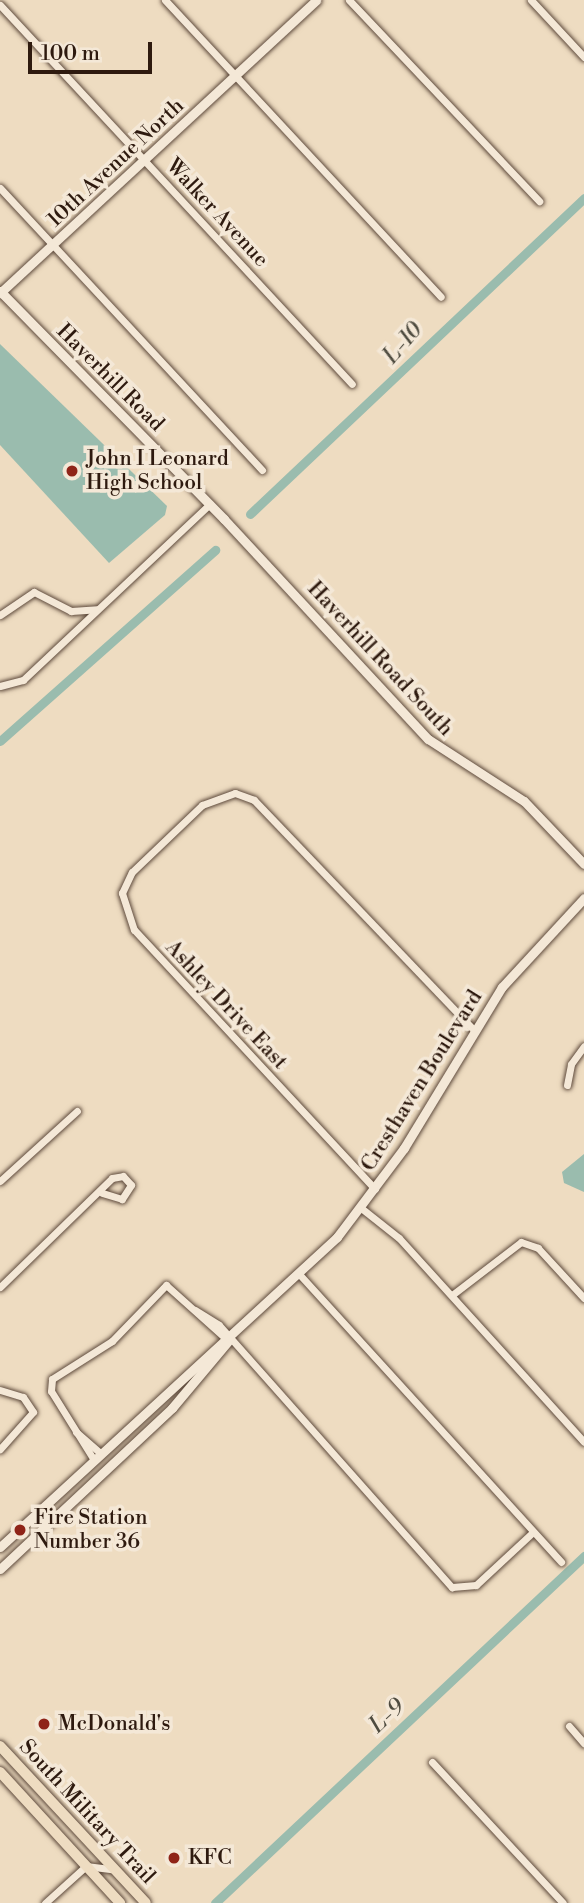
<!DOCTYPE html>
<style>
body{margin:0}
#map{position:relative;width:584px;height:1903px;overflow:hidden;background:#eedcc1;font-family:"Libre Bodoni",serif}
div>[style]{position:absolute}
.water>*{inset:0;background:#9abcae}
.canal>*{height:9px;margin:-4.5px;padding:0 4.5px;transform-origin:4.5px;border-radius:4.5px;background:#9abcae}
.roads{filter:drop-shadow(0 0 2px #5e4a3c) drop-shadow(0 0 2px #5e4a3c)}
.minor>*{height:7px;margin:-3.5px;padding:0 3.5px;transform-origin:3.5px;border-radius:3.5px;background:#f4e8d7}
.tertiary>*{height:9px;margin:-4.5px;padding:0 4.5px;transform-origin:4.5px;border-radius:4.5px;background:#f4e8d7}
.primary>*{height:10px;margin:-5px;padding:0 5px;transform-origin:5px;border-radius:5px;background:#eedcc1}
.dots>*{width:19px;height:19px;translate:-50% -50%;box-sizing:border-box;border:4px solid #f4e8d7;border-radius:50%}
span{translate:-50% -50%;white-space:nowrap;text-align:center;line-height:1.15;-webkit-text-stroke:7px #f4e8d7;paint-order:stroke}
.street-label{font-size:21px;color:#2e1a0f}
.poi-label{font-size:21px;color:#2e1a0f}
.left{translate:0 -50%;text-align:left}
.water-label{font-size:23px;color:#4e4b3f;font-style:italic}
.scale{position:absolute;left:28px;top:42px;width:124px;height:32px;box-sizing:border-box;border:4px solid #2e1a0f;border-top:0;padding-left:9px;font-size:21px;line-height:24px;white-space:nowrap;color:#2e1a0f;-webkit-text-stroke:5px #f4e8d7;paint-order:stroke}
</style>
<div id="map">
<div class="water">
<i style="clip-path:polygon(0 344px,167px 506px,165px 515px,109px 563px,0 445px)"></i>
<i style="clip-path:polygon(584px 1154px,584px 1192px,564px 1183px,562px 1172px)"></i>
</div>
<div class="canal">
<i style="left:250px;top:514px;width:460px;rotate:-43.4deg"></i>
<i style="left:0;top:741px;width:288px;rotate:-41.6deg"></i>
<i style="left:215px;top:1903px;width:507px;rotate:-43.24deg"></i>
</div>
<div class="roads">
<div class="minor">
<i style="left:165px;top:0;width:405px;rotate:47.1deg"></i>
<i style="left:349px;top:0;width:277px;rotate:46.6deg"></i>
<i style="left:531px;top:0;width:78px;rotate:47.1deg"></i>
<i style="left:0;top:5px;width:517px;rotate:47.12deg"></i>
<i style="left:0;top:188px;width:385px;rotate:47.1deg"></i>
<i style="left:0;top:615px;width:41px;rotate:-34.1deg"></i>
<i style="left:34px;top:592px;width:42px;rotate:27.2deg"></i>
<i style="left:71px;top:611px;width:26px;rotate:-4deg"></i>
<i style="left:0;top:686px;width:24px;rotate:-15deg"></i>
<i style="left:23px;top:680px;width:257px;rotate:-43.3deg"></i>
<i style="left:567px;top:1085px;width:21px;rotate:-79deg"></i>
<i style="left:571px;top:1064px;width:22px;rotate:-54deg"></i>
<i style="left:0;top:1181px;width:104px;rotate:-42.3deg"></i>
<i style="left:375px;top:1189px;width:354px;rotate:-132.9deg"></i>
<i style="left:134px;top:930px;width:39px;rotate:-108deg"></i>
<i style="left:122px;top:893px;width:23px;rotate:-65deg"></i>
<i style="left:132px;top:872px;width:97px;rotate:-43.7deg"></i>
<i style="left:202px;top:805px;width:35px;rotate:-20deg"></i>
<i style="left:235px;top:793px;width:20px;rotate:20deg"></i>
<i style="left:254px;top:800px;width:315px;rotate:46.3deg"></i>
<i style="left:361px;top:1208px;width:48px;rotate:38.3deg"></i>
<i style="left:399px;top:1238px;width:275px;rotate:47.8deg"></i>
<i style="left:300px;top:1275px;width:388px;rotate:47.7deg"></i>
<i style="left:0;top:1287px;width:156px;rotate:-44.2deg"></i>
<i style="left:112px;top:1178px;width:11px;rotate:-10deg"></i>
<i style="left:123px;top:1176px;width:12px;rotate:48deg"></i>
<i style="left:131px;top:1185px;width:17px;rotate:123deg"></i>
<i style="left:122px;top:1199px;width:21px;rotate:-163deg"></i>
<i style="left:452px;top:1295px;width:87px;rotate:-37.5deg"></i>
<i style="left:521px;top:1242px;width:18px;rotate:19deg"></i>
<i style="left:538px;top:1248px;width:68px;rotate:47.4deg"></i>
<i style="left:195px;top:1310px;width:28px;rotate:32deg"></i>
<i style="left:219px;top:1325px;width:351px;rotate:48.4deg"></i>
<i style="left:452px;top:1587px;width:24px;rotate:-5deg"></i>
<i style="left:476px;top:1585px;width:78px;rotate:-42.9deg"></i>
<i style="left:0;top:1390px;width:24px;rotate:17deg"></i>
<i style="left:23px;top:1397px;width:18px;rotate:56deg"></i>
<i style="left:33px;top:1412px;width:50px;rotate:131.7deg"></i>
<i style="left:76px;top:1432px;width:33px;rotate:41deg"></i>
<i style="left:94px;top:1460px;width:81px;rotate:-121.9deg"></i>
<i style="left:51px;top:1391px;width:12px;rotate:-85deg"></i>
<i style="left:52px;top:1379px;width:71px;rotate:-32.3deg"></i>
<i style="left:112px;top:1341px;width:78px;rotate:-46deg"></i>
<i style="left:166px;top:1285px;width:79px;rotate:41.9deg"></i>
<i style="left:569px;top:1726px;width:23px;rotate:49deg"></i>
<i style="left:432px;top:1762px;width:192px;rotate:47.1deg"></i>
<i style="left:45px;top:1903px;width:55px;rotate:-42.1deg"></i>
<i style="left:86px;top:1866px;width:26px;rotate:7deg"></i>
</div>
<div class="tertiary">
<i style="left:0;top:291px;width:320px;rotate:45.5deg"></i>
<i style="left:224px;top:519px;width:300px;rotate:47.2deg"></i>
<i style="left:428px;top:739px;width:114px;rotate:32.9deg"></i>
<i style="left:524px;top:801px;width:87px;rotate:46.4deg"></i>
<i style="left:0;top:293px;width:431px;rotate:-42.8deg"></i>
<i style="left:0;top:1547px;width:458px;rotate:-42.6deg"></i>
<i style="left:337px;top:1237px;width:111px;rotate:-53deg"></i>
<i style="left:404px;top:1148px;width:188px;rotate:-58.7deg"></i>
<i style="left:502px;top:987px;width:121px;rotate:-47.3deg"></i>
<i style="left:0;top:1569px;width:236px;rotate:-43.1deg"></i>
<i style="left:172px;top:1408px;width:89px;rotate:-50deg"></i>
</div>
<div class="primary">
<i style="left:0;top:1746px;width:214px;rotate:47.1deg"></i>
<i style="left:0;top:1772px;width:178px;rotate:47.5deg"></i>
</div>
</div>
<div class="dots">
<i style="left:72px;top:471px;background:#8f2418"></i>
<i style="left:20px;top:1530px;background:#8f2418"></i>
<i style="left:44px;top:1724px;background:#8f2418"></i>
<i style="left:174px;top:1858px;background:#8f2418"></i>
</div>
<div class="street-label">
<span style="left:116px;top:163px;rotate:-43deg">10th Avenue North</span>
<span style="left:217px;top:213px;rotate:47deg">Walker Avenue</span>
<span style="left:110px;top:378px;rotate:45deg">Haverhill Road</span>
<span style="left:380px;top:659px;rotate:47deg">Haverhill Road South</span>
<span style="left:226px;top:1005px;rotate:47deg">Ashley Drive East</span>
<span style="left:422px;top:1081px;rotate:-58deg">Cresthaven Boulevard</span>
<span style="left:87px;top:1812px;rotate:47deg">South Military Trail</span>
</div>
<div class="poi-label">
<span class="left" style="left:86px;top:471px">John I Leonard<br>High School</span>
<span class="left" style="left:34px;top:1530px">Fire Station<br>Number 36</span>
<span class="left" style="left:58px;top:1724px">McDonald's</span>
<span class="left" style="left:188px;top:1858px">KFC</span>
</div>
<div class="water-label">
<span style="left:403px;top:343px;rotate:-49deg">L-10</span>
<span style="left:387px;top:1716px;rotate:-43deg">L-9</span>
</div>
<div class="scale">100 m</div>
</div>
